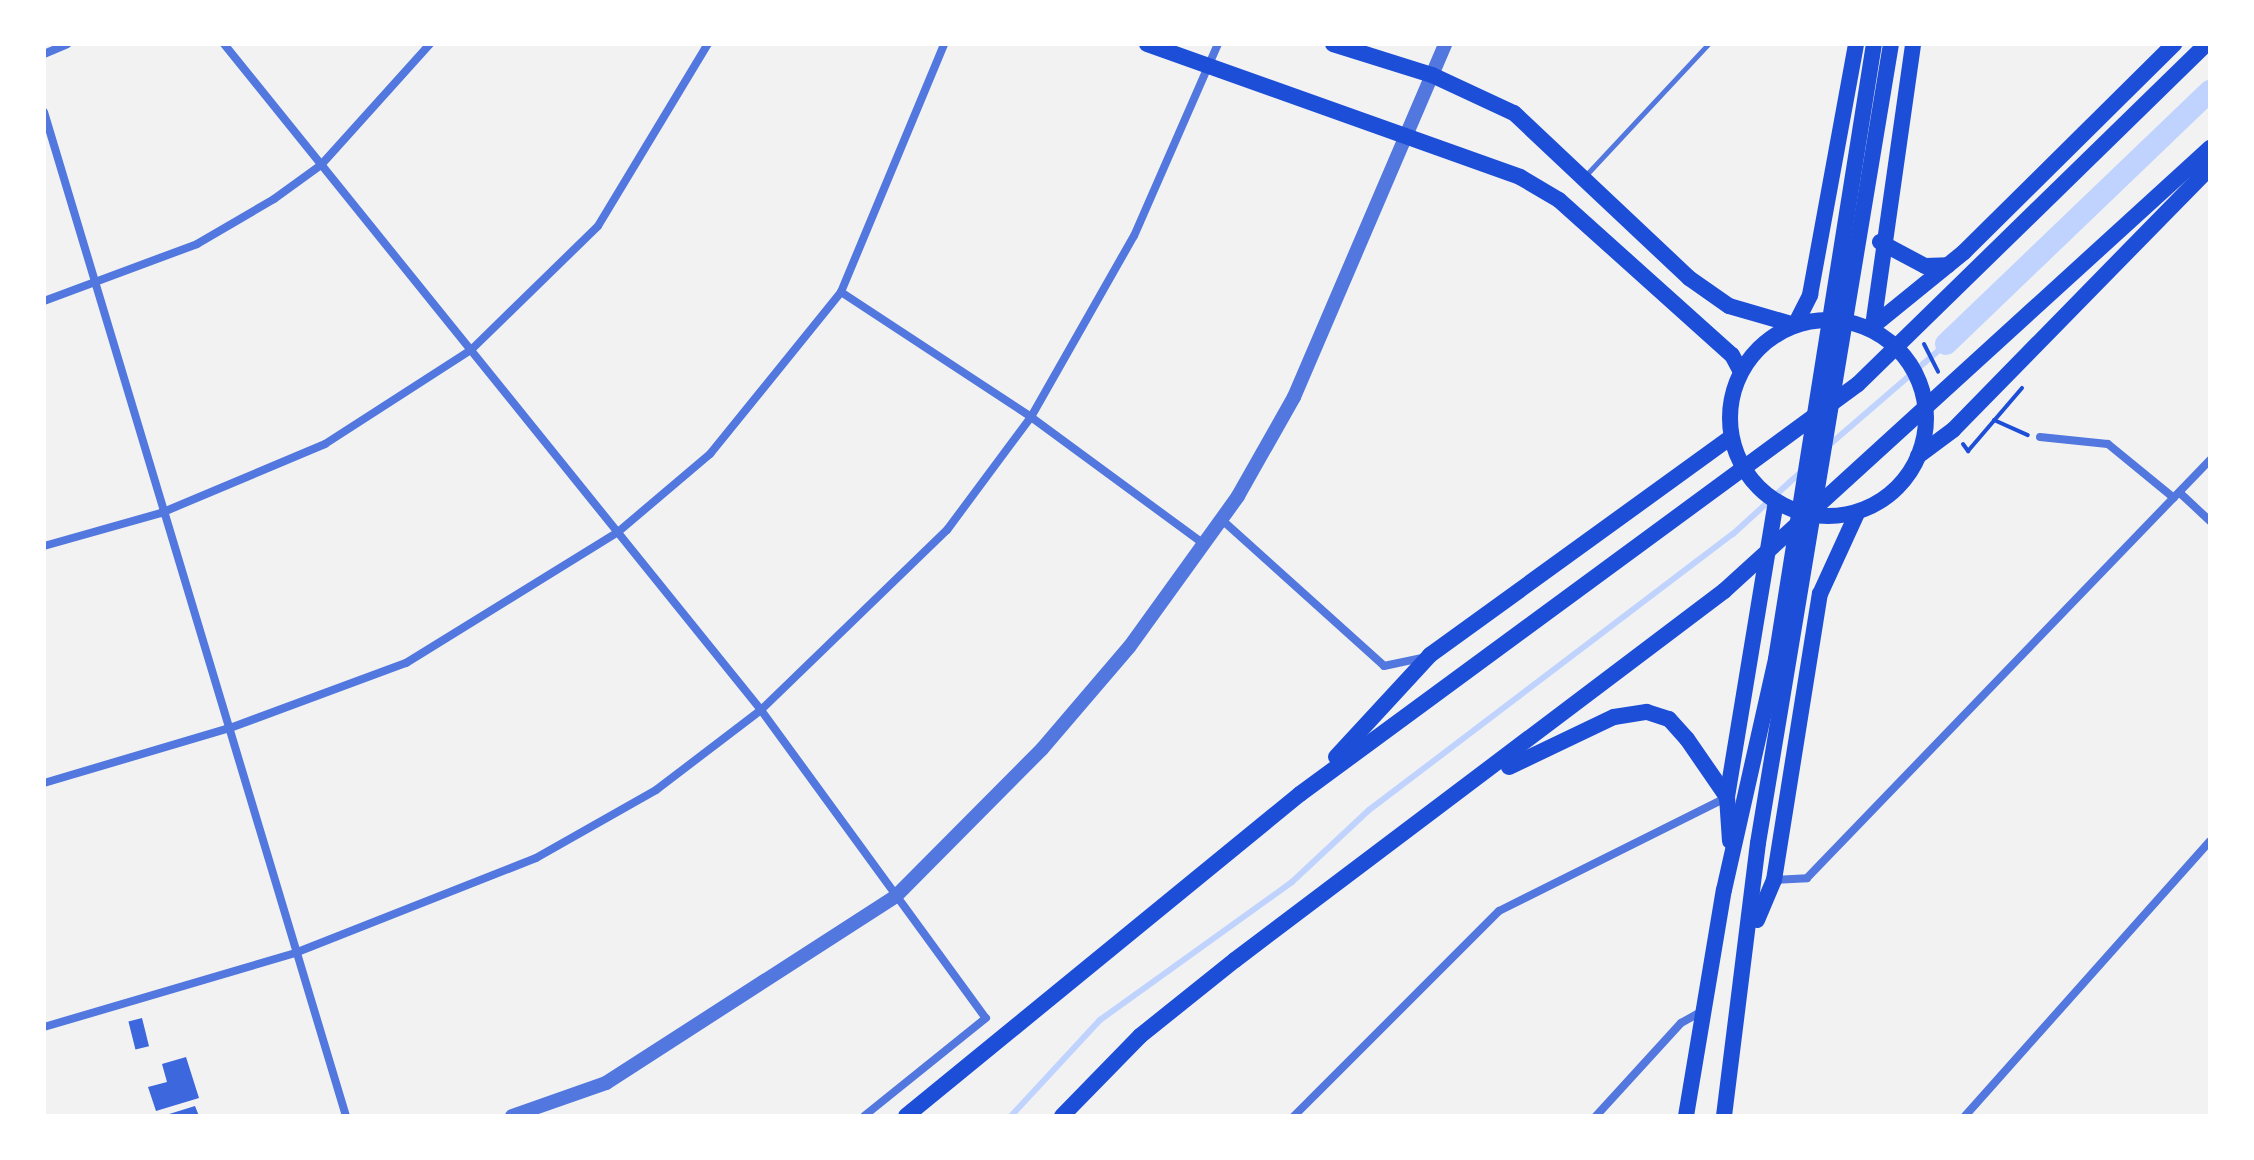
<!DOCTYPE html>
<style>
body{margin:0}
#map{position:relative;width:2254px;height:1160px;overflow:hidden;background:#f2f2f2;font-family:"Nunito Sans",sans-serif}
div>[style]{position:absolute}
.stream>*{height:6px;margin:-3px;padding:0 3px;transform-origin:3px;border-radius:3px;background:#bfd3fe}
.canal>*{height:22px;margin:-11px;padding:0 11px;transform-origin:11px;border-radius:11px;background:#bfd3fe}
.building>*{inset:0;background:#3d67dc;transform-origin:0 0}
.path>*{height:4px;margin:-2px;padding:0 2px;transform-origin:2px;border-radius:2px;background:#1d4ed8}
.service>*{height:5px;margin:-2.5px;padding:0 2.5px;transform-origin:2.5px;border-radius:2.5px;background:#5277de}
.minor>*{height:8px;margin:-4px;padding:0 4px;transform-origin:4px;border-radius:4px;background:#5277de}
.tertiary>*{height:14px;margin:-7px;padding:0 7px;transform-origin:7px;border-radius:7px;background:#5277de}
.primary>*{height:16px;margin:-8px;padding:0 8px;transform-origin:8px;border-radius:8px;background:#1d4ed8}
.primary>.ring{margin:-8px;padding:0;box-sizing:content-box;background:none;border:16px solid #1d4ed8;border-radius:50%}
span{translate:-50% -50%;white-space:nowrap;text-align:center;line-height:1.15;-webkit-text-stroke:7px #fff;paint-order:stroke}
.frame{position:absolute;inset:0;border:46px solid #fff;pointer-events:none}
</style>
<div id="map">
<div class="stream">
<i style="left:1828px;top:446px;width:156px;rotate:-40.8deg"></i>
<i style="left:1011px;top:1116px;width:131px;rotate:-47.2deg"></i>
<i style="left:1100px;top:1020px;width:236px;rotate:-35.7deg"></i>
<i style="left:1292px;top:882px;width:105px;rotate:-43.1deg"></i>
<i style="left:1369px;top:810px;width:457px;rotate:-37.2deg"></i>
<i style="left:1733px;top:534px;width:95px;rotate:-42.4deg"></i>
</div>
<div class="canal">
<i style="left:1946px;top:344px;width:366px;rotate:-43.8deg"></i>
</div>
<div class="building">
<i style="left:142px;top:1018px;width:29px;height:14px;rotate:76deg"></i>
<i style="clip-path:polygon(186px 1057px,199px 1098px,156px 1111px,148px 1087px,167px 1082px,162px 1064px)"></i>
<i style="clip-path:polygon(195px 1106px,199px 1116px,166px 1116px,166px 1115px)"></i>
</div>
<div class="path">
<i style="left:1924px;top:344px;width:31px;rotate:63deg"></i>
<i style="left:1994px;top:420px;width:37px;rotate:24deg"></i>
<i style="left:1963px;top:444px;width:9px;rotate:54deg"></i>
<i style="left:1968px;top:451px;width:83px;rotate:-49.4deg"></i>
</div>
<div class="service">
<i style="left:1586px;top:175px;width:179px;rotate:-47deg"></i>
</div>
<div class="minor">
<i style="left:224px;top:44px;width:856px;rotate:51.12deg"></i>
<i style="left:761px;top:710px;width:381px;rotate:53.9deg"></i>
<i style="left:986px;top:1018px;width:156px;rotate:141.2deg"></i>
<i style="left:44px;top:54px;width:25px;rotate:-23deg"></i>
<i style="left:44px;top:112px;width:1048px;rotate:73.26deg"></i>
<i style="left:841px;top:292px;width:227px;rotate:33.3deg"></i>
<i style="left:1031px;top:417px;width:215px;rotate:36.3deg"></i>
<i style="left:44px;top:301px;width:163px;rotate:-20.4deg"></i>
<i style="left:197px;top:244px;width:89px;rotate:-30.3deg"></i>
<i style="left:274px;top:199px;width:58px;rotate:-35.9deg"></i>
<i style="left:321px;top:165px;width:163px;rotate:-48deg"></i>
<i style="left:2040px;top:437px;width:68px;rotate:5.9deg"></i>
<i style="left:2108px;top:444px;width:85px;rotate:39.3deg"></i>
<i style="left:2180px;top:493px;width:41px;rotate:43deg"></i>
<i style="left:1221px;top:519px;width:219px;rotate:42deg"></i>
<i style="left:1384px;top:666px;width:39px;rotate:-12deg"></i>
<i style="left:44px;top:546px;width:122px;rotate:-15.8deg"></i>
<i style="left:161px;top:513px;width:178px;rotate:-22.8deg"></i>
<i style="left:325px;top:444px;width:174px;rotate:-32.8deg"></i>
<i style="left:471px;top:350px;width:177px;rotate:-44.3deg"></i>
<i style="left:598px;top:226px;width:213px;rotate:-58.9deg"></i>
<i style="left:44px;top:783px;width:194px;rotate:-16.5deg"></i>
<i style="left:230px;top:728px;width:188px;rotate:-20.3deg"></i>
<i style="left:406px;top:663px;width:249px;rotate:-31.7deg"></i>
<i style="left:618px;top:532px;width:121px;rotate:-40.3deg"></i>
<i style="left:710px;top:454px;width:208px;rotate:-51deg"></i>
<i style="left:841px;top:292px;width:269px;rotate:-67.4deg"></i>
<i style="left:1774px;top:880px;width:33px;rotate:-3deg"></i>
<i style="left:1807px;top:878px;width:581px;rotate:-46.05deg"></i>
<i style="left:44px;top:1027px;width:262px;rotate:-16.4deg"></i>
<i style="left:295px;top:953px;width:259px;rotate:-21.5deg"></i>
<i style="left:536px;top:858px;width:138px;rotate:-29.5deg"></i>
<i style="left:656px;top:790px;width:132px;rotate:-37.3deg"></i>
<i style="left:761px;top:710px;width:259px;rotate:-44.1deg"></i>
<i style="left:947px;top:530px;width:141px;rotate:-53.4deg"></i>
<i style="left:1031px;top:417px;width:208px;rotate:-60.4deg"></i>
<i style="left:1134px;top:236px;width:210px;rotate:-66.4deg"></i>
<i style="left:1294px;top:1116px;width:290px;rotate:-45deg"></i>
<i style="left:1499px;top:911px;width:254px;rotate:-26.5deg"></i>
<i style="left:1596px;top:1116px;width:126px;rotate:-47.6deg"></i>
<i style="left:1681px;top:1023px;width:23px;rotate:-29deg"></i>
<i style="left:1965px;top:1116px;width:368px;rotate:-48.3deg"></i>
</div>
<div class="tertiary">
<i style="left:512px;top:1116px;width:100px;rotate:-19.3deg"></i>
<i style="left:606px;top:1083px;width:345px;rotate:-32.8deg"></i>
<i style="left:896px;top:896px;width:207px;rotate:-45.2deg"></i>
<i style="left:1042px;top:749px;width:135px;rotate:-49.5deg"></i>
<i style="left:1130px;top:646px;width:185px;rotate:-54.2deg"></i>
<i style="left:1238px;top:496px;width:114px;rotate:-60.5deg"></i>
<i style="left:1294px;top:397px;width:384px;rotate:-66.8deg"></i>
</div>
<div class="primary">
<i style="left:1147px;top:44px;width:396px;rotate:19.6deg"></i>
<i style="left:1520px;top:177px;width:45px;rotate:30.5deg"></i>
<i style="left:1559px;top:200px;width:232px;rotate:41.9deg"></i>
<i style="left:1732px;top:355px;width:19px;rotate:62deg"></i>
<i style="left:1333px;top:44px;width:104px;rotate:17.4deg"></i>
<i style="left:1432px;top:75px;width:90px;rotate:24.9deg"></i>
<i style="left:1514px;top:113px;width:241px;rotate:43.3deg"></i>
<i style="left:1689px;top:278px;width:49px;rotate:35deg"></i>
<i style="left:1729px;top:306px;width:69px;rotate:16.1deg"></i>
<i style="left:1795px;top:325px;width:34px;rotate:-63deg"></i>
<i style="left:1810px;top:295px;width:255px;rotate:-79.6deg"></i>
<i style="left:1880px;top:242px;width:51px;rotate:28.1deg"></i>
<i style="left:1925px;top:266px;width:23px;rotate:-2deg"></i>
<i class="ring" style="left:1730px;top:320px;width:180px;height:180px"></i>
<i style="left:1873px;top:326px;width:117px;rotate:-39.1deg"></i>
<i style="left:1964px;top:252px;width:296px;rotate:-44.7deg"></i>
<i style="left:1873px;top:326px;width:285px;rotate:-81.9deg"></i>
<i style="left:1918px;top:456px;width:44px;rotate:-36.6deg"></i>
<i style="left:1953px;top:430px;width:367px;rotate:-45.6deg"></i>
<i style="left:1336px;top:757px;width:139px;rotate:-47.3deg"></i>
<i style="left:1430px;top:655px;width:372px;rotate:-35.9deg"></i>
<i style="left:1509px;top:767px;width:116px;rotate:-25.5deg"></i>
<i style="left:1614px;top:717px;width:33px;rotate:-9deg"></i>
<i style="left:1647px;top:712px;width:23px;rotate:18deg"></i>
<i style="left:1669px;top:719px;width:27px;rotate:48deg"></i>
<i style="left:1687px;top:739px;width:70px;rotate:55.4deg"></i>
<i style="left:1730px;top:841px;width:44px;rotate:-93.9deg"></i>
<i style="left:1727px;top:797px;width:295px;rotate:-80.6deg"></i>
<i style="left:1757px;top:920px;width:43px;rotate:-67deg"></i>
<i style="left:1774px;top:880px;width:290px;rotate:-80.9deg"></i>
<i style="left:1820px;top:594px;width:89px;rotate:-65.4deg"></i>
<i style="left:906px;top:1116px;width:509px;rotate:-39.26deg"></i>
<i style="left:1300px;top:794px;width:692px;rotate:-36.31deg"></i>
<i style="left:1858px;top:384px;width:487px;rotate:-44.3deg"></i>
<i style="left:1062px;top:1116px;width:112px;rotate:-45.7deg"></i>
<i style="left:1140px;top:1036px;width:122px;rotate:-38.7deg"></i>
<i style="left:1235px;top:960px;width:613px;rotate:-37.04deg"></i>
<i style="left:1724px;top:591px;width:658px;rotate:-42.35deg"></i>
<i style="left:1686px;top:1116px;width:229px;rotate:-80.5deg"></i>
<i style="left:1724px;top:890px;width:237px;rotate:-77.3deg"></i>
<i style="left:1776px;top:659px;width:623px;rotate:-80.95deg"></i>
<i style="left:1724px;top:1116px;width:275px;rotate:-82.9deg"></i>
<i style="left:1758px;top:843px;width:810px;rotate:-80.55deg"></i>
</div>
<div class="frame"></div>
</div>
